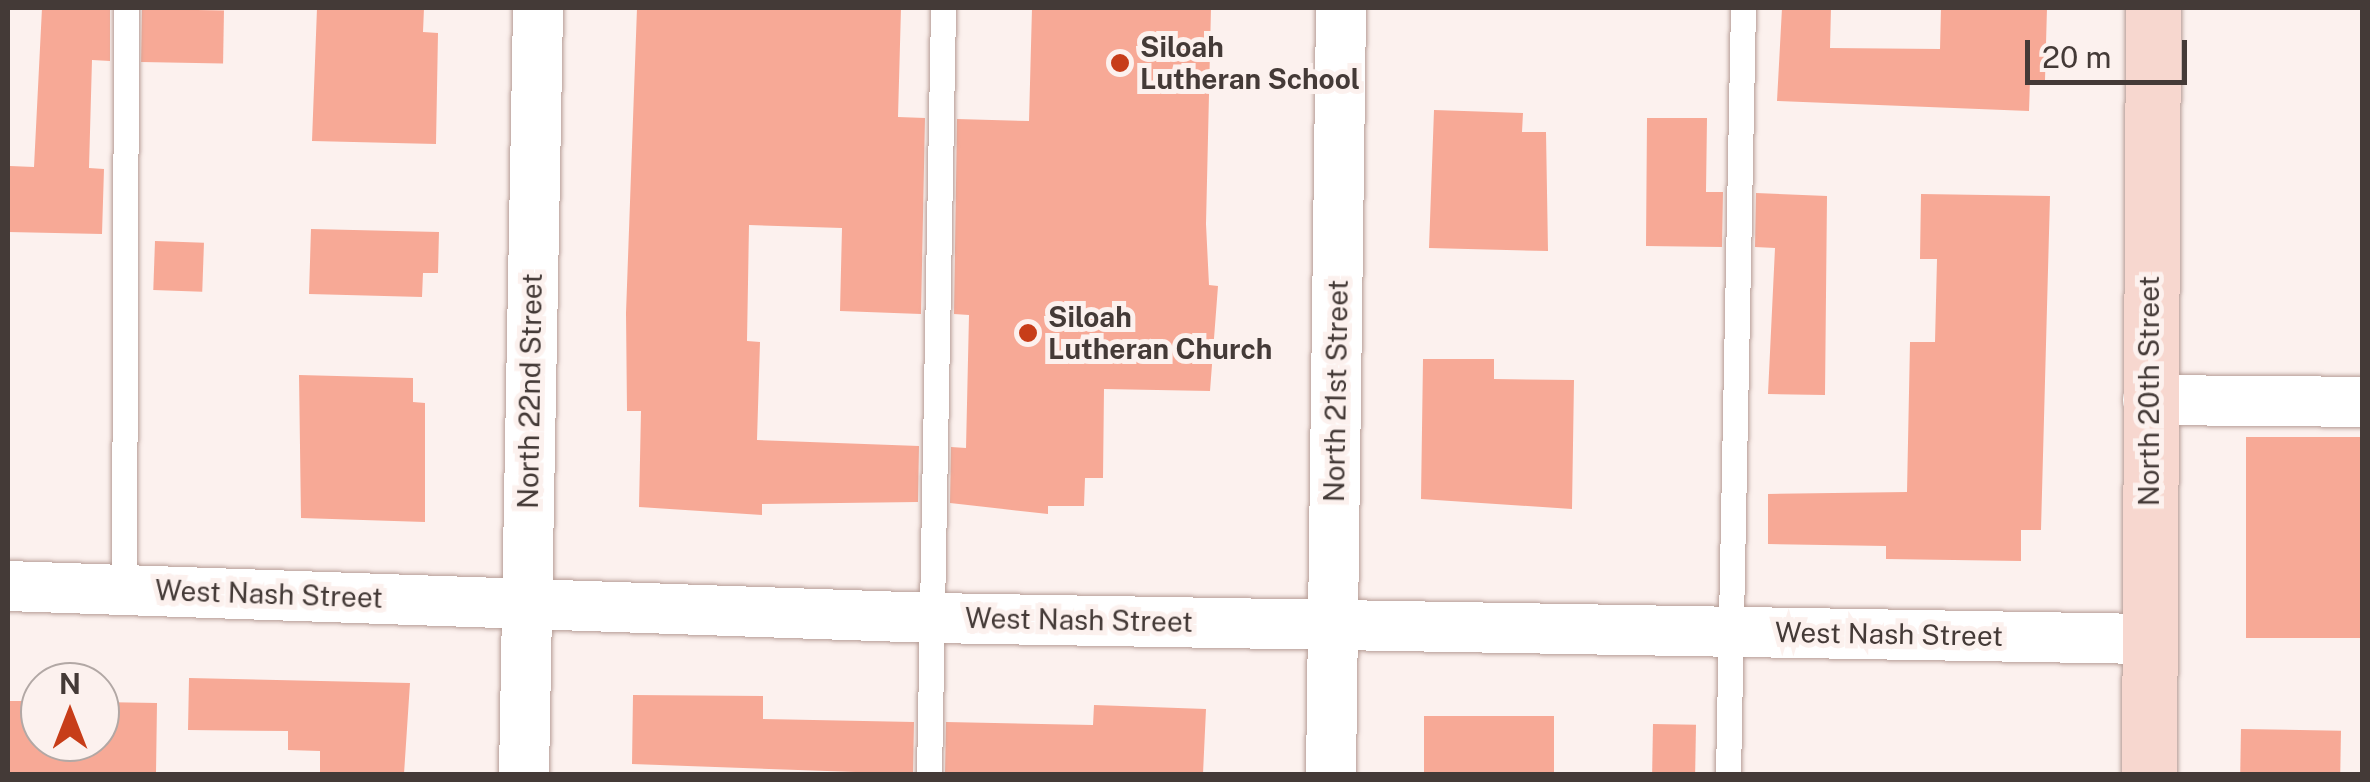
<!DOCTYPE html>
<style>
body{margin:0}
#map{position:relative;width:2370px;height:782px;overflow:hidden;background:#fcf1ee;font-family:"Public Sans",sans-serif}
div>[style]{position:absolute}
.building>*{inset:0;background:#f7a996;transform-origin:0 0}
.roads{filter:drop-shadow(0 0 2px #b69d96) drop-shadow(0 0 2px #b69d96)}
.lane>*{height:25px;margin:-12.5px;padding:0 12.5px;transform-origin:12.5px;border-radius:12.5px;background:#fff}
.street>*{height:50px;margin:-25px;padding:0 25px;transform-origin:25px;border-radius:25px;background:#fff}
.secondary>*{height:55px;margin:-27.5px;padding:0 27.5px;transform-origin:27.5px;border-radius:27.5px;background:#f7d7cf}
.dots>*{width:28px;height:28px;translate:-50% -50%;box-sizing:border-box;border:5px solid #fcf1ee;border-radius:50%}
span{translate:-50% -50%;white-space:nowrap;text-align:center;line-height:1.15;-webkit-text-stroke:10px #fcf1ee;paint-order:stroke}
.poi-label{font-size:28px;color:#443a37;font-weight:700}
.left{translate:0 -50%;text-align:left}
.street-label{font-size:28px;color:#443a37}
.frame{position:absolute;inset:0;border:10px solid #443a37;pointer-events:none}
.north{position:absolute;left:20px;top:662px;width:100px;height:100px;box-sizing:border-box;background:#fcf1ee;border:2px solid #b2a8a5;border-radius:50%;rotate:0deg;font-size:28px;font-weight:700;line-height:40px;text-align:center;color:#443a37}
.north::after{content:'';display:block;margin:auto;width:35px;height:45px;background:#c73d19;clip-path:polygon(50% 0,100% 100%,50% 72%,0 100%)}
.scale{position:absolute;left:2025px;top:40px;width:162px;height:45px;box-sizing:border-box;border:5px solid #443a37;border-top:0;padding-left:12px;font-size:30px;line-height:35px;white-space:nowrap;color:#443a37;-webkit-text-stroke:8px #fcf1ee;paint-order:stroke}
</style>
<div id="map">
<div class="building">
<i style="clip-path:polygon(42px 8px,110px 8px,110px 61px,92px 60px,89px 168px,104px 169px,102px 234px,8px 232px,10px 166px,34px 167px)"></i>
<i style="clip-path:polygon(317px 8px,424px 8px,423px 32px,438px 33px,436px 144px,312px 141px)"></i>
<i style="clip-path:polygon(637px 8px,901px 8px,898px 117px,925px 118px,921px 314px,840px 311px,842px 228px,749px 225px,747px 341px,760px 342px,757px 440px,919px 446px,918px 502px,762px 504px,762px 515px,639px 507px,641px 411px,627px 411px,626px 313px)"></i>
<i style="clip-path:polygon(1032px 8px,1211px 8px,1206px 224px,1209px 285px,1218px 286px,1210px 391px,1104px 389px,1103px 478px,1085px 478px,1084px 506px,1048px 506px,1048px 514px,950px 503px,951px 447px,966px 448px,969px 315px,954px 314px,957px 119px,1029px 121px)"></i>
<i style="clip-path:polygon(1782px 8px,1831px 8px,1830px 48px,1940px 49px,1941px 8px,2047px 8px,2045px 80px,2030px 80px,2029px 111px,1777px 101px)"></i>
<i style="left:142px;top:9px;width:82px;height:53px;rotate:1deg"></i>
<i style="clip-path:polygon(1434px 110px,1523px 113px,1522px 132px,1546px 132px,1548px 251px,1429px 248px)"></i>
<i style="clip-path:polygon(1647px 118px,1707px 118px,1706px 192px,1723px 192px,1722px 247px,1646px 246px)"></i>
<i style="clip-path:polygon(1756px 193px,1827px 196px,1825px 395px,1768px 394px,1775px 248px,1755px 247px)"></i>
<i style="clip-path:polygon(1921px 194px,2050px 196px,2041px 530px,2021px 530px,2021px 561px,1886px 559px,1886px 546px,1768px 544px,1768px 494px,1907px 492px,1910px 342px,1935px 342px,1937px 259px,1920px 259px)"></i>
<i style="clip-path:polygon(311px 229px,439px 232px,438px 273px,423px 273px,422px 297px,309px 294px)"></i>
<i style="left:155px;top:241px;width:49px;height:49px;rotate:2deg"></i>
<i style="clip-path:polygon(1423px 359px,1494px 359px,1494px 379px,1574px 380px,1572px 509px,1421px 499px)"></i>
<i style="clip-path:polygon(299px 375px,413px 378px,413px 402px,425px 403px,425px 522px,301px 518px)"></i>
<i style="left:2246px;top:437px;width:116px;height:201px"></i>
<i style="clip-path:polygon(189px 678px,410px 683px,404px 774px,320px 774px,320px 751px,288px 750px,288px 731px,188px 730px)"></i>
<i style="clip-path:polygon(633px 695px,763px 696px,763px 719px,914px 722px,913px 774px,632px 764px)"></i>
<i style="clip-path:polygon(8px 701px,40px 701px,40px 742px,100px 742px,100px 702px,157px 703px,156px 774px,8px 774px)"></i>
<i style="clip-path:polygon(1094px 705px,1206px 709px,1203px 774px,945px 774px,946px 722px,1093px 725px)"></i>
<i style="left:1424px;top:716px;width:130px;height:58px"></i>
<i style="left:1653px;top:724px;width:43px;height:50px;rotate:1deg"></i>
<i style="left:2241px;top:729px;width:100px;height:45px;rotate:1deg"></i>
</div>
<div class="roads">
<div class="lane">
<i style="left:124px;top:589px;width:581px;rotate:-89.8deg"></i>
<i style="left:929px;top:774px;width:766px;rotate:-88.95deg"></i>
<i style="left:1728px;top:774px;width:766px;rotate:-88.88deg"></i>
</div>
<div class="street">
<i style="left:2148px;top:400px;width:214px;rotate:0.5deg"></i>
<i style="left:8px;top:586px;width:925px;rotate:1.98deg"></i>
<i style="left:932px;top:618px;width:1218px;rotate:0.99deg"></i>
<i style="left:524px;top:774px;width:766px;rotate:-88.95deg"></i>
<i style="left:1331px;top:774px;width:766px;rotate:-89.25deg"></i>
</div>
<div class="secondary">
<i style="left:2149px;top:774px;width:766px;rotate:-89.7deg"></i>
</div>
</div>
<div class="dots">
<i style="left:1120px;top:63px;background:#c73d19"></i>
<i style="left:1028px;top:333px;background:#c73d19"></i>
</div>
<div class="poi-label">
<span class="left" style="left:1140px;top:63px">Siloah<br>Lutheran School</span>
<span class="left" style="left:1048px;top:333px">Siloah<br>Lutheran Church</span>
</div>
<div class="street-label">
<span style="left:530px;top:391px;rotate:-89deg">North 22nd Street</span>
<span style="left:1336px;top:391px;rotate:-89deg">North 21st Street</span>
<span style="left:2149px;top:391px;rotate:-90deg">North 20th Street</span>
<span style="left:269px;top:594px;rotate:2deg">West Nash Street</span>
<span style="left:1079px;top:620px;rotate:1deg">West Nash Street</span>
<span style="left:1889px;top:634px;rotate:1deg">West Nash Street</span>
</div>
<div class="frame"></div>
<div class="north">N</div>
<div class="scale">20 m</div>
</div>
